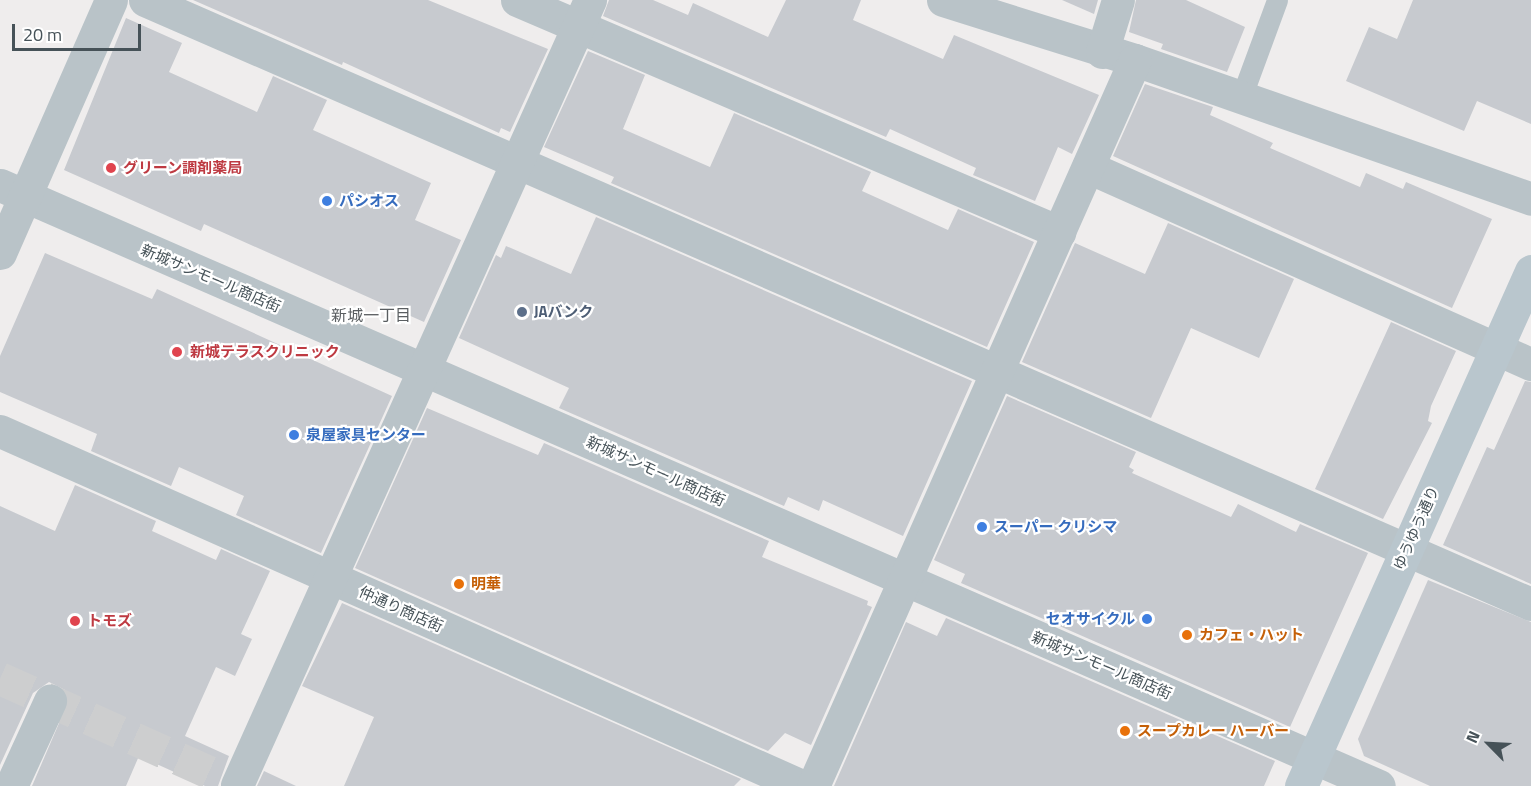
<!DOCTYPE html>
<meta charset="utf-8">
<style>
body{margin:0}
#map{position:relative;width:1531px;height:786px;overflow:hidden;background:#efeded;font-family:"Titillium Web","Noto Sans JP",sans-serif}
div>[style]{position:absolute}
.building>*{inset:0;background:#c7cacf}
.street-tunnel>*{height:33px;margin-top:-16.5px;transform-origin:0;background:repeating-linear-gradient(90deg,#cdcecf 0 33px,transparent 0 49px)}
.lane>*{height:21px;margin:-10.5px;padding:0 10.5px;transform-origin:10.5px;border-radius:10.5px;background:#b9c3c8}
.street>*{height:33px;margin:-16.5px;padding:0 16.5px;transform-origin:16.5px;border-radius:16.5px;background:#b9c3c8}
.secondary>*{height:33px;margin:-16.5px;padding:0 16.5px;transform-origin:16.5px;border-radius:16.5px;background:#b9c6cd}
.dots>*{width:16px;height:16px;translate:-50% -50%;box-sizing:border-box;border:3px solid #fff;border-radius:50%}
span{translate:-50% -50%;white-space:nowrap;text-align:center;line-height:1.15;-webkit-text-stroke:4.5px #fff;paint-order:stroke}
.health-label{font-size:15px;color:#be3a42;font-weight:700}
.left{translate:0 -50%;text-align:left}
.shop-label{font-size:15px;color:#366cbe;font-weight:700}
.right{translate:-100% -50%;text-align:right}
.street-label{font-size:15px;color:#465258}
.service-label{font-size:15px;color:#4e5e75;font-weight:700}
.food-label{font-size:15px;color:#c56008;font-weight:700}
.neighbourhood-label{font-size:16px;color:#5a5e61}
.north{position:absolute;left:1459px;top:714px;width:60px;height:60px;-webkit-text-stroke:4px #fff;paint-order:stroke;rotate:294deg;font-size:16px;font-weight:700;line-height:24px;text-align:center;color:#465258}
.north::after{content:'';display:block;margin:auto;width:21px;height:27px;background:#465258;clip-path:polygon(50% 0,100% 100%,50% 72%,0 100%)}
.scale{position:absolute;left:12px;top:24px;width:129px;height:27px;box-sizing:border-box;border:3px solid #465258;border-top:0;padding-left:8px;font-size:18px;line-height:21px;white-space:nowrap;color:#465258;-webkit-text-stroke:4px #fff;paint-order:stroke}
</style>
<div id="map">
<div class="building">
<i style="clip-path:polygon(193px 0,428px 0,548px 49px,510px 132px,501px 128px,499px 133px,343px 62px,342px 65px)"></i>
<i style="clip-path:polygon(609px 0,653px 0,688px 15px,693px 3px,768px 37px,786px 0,861px 0,853px 20px,943px 59px,954px 35px,1099px 95px,1072px 154px,1058px 147px,1035px 201px,973px 175px,976px 168px,890px 129px,886px 137px,603px 16px)"></i>
<i style="clip-path:polygon(1062px 0,1098px 0,1094px 14px)"></i>
<i style="clip-path:polygon(1136px 0,1186px 0,1245px 27px,1227px 72px,1161px 49px,1163px 44px,1129px 32px)"></i>
<i style="clip-path:polygon(1413px 0,1531px 0,1531px 124px,1477px 101px,1464px 131px,1346px 81px,1369px 27px,1397px 39px)"></i>
<i style="clip-path:polygon(126px 18px,182px 43px,169px 72px,257px 112px,273px 76px,327px 100px,313px 130px,431px 183px,415px 220px,461px 240px,424px 322px,204px 224px,201px 231px,64px 170px)"></i>
<i style="clip-path:polygon(588px 51px,645px 75px,623px 129px,710px 167px,734px 113px,871px 172px,862px 191px,948px 230px,958px 209px,1034px 242px,987px 347px,611px 183px,614px 177px,544px 147px)"></i>
<i style="clip-path:polygon(1145px 84px,1213px 107px,1210px 115px,1273px 143px,1270px 148px,1360px 187px,1366px 173px,1403px 189px,1406px 182px,1492px 219px,1452px 308px,1113px 156px)"></i>
<i style="clip-path:polygon(596px 217px,972px 381px,903px 536px,823px 500px,819px 511px,788px 497px,784px 506px,559px 408px,569px 388px,459px 338px,496px 255px,501px 258px,506px 246px,571px 274px)"></i>
<i style="clip-path:polygon(1168px 223px,1294px 279px,1259px 358px,1191px 328px,1151px 418px,1022px 362px,1075px 243px,1145px 274px)"></i>
<i style="clip-path:polygon(45px 253px,152px 299px,157px 289px,392px 396px,321px 553px,236px 515px,244px 496px,179px 467px,171px 486px,91px 451px,97px 434px,0 392px,0 356px)"></i>
<i style="clip-path:polygon(1391px 322px,1456px 351px,1431px 406px,1428px 421px,1432px 423px,1383px 519px,1315px 489px)"></i>
<i style="clip-path:polygon(1525px 381px,1531px 382px,1531px 584px,1443px 545px,1487px 447px,1494px 450px)"></i>
<i style="clip-path:polygon(1007px 396px,1136px 452px,1129px 467px,1134px 470px,1132px 473px,1231px 517px,1238px 504px,1296px 532px,1300px 524px,1368px 553px,1290px 727px,961px 583px,965px 574px,934px 560px)"></i>
<i style="clip-path:polygon(427px 408px,538px 455px,544px 443px,769px 541px,762px 557px,868px 601px,867px 605px,872px 607px,811px 745px,785px 733px,768px 751px,355px 568px)"></i>
<i style="clip-path:polygon(75px 485px,156px 521px,152px 531px,216px 560px,221px 549px,270px 571px,241px 634px,252px 639px,235px 676px,216px 667px,185px 736px,229px 756px,218px 786px,205px 786px,139px 756px,126px 786px,32px 786px,69px 700px,65px 690px,49px 682px,33px 693px,0 765px,0 506px,55px 531px)"></i>
<i style="clip-path:polygon(1428px 580px,1531px 622px,1531px 786px,1430px 786px,1364px 756px,1358px 739px)"></i>
<i style="clip-path:polygon(342px 603px,741px 779px,734px 786px,344px 786px,374px 717px,302px 686px)"></i>
<i style="clip-path:polygon(946px 618px,1275px 761px,1264px 786px,834px 786px,906px 622px,937px 636px)"></i>
<i style="clip-path:polygon(264px 771px,296px 786px,257px 786px)"></i>
</div>
<div class="street-tunnel">
<i style="left:0;top:678px;width:263px;rotate:24.2deg"></i>
</div>
<div class="lane">
<i style="left:1241px;top:98px;width:104px;rotate:-69.8deg"></i>
</div>
<div class="street">
<i style="left:145px;top:0;width:1512px;rotate:23.55deg"></i>
<i style="left:517px;top:0;width:590px;rotate:23.17deg"></i>
<i style="left:943px;top:0;width:201px;rotate:17.4deg"></i>
<i style="left:1135px;top:60px;width:420px;rotate:19.3deg"></i>
<i style="left:1102px;top:52px;width:54px;rotate:-72.9deg"></i>
<i style="left:1088px;top:167px;width:485px;rotate:24deg"></i>
<i style="left:0;top:185px;width:1504px;rotate:23.55deg"></i>
<i style="left:0;top:253px;width:276px;rotate:-66.3deg"></i>
<i style="left:0;top:431px;width:877px;rotate:23.88deg"></i>
<i style="left:237px;top:785px;width:861px;rotate:-65.79deg"></i>
<i style="left:11px;top:786px;width:94px;rotate:-65.4deg"></i>
<i style="left:813px;top:786px;width:794px;rotate:-66.08deg"></i>
</div>
<div class="secondary">
<i style="left:1301px;top:786px;width:564px;rotate:-65.93deg"></i>
</div>
<div class="dots">
<i style="left:111px;top:168px;background:#e0444e"></i>
<i style="left:327px;top:201px;background:#3f7fe0"></i>
<i style="left:522px;top:312px;background:#5c6f8a"></i>
<i style="left:177px;top:352px;background:#e0444e"></i>
<i style="left:294px;top:435px;background:#3f7fe0"></i>
<i style="left:982px;top:527px;background:#3f7fe0"></i>
<i style="left:459px;top:584px;background:#e8710a"></i>
<i style="left:1147px;top:619px;background:#3f7fe0"></i>
<i style="left:75px;top:621px;background:#e0444e"></i>
<i style="left:1187px;top:635px;background:#e8710a"></i>
<i style="left:1125px;top:731px;background:#e8710a"></i>
</div>
<div class="health-label">
<span class="left" style="left:123px;top:168px">グリーン調剤薬局</span>
<span class="left" style="left:190px;top:352px">新城テラスクリニック</span>
<span class="left" style="left:87px;top:621px">トモズ</span>
</div>
<div class="shop-label">
<span class="left" style="left:339px;top:201px">パシオス</span>
<span class="left" style="left:306px;top:435px">泉屋家具センター</span>
<span class="left" style="left:994px;top:527px">スーパー クリシマ</span>
<span class="right" style="left:1135px;top:619px">セオサイクル</span>
</div>
<div class="street-label">
<span style="left:211px;top:278px;rotate:23deg">新城サンモール商店街</span>
<span style="left:656px;top:471px;rotate:24deg">新城サンモール商店街</span>
<span style="left:1416px;top:528px;rotate:-66deg">ゆうゆう通り</span>
<span style="left:401px;top:609px;rotate:24deg">仲通り商店街</span>
<span style="left:1102px;top:665px;rotate:23deg">新城サンモール商店街</span>
</div>
<div class="service-label">
<span class="left" style="left:534px;top:312px">JAバンク</span>
</div>
<div class="food-label">
<span class="left" style="left:471px;top:584px">明華</span>
<span class="left" style="left:1199px;top:635px">カフェ・ハット</span>
<span class="left" style="left:1137px;top:731px">スープカレー ハーバー</span>
</div>
<div class="neighbourhood-label">
<span style="left:371px;top:315px">新城一丁目</span>
</div>
<div class="north">N</div>
<div class="scale">20 m</div>
</div>
